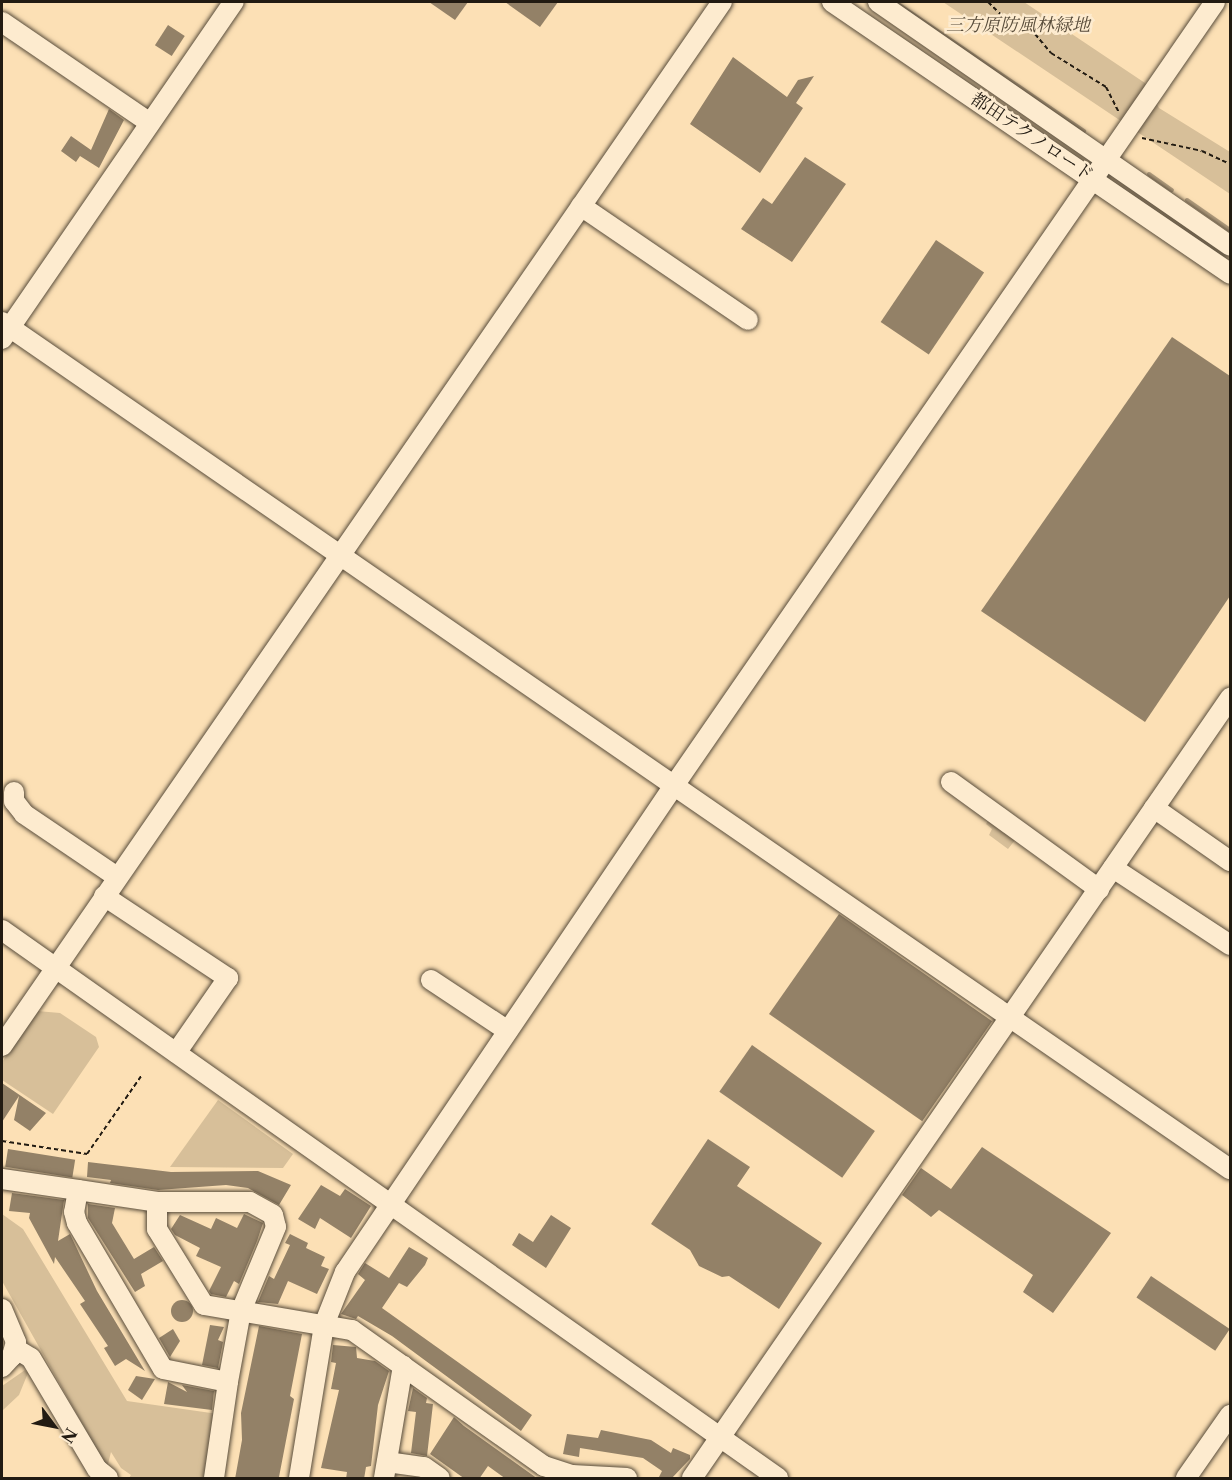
<!DOCTYPE html>
<meta charset="utf-8">
<style>
body{margin:0}
#map{position:relative;width:1232px;height:1480px;overflow:hidden;background:#fce0b5;font-family:"Libre Caslon Text","Noto Serif JP",serif}
div>[style]{position:absolute}
.green>*{inset:0;background:#d7bf99}
.stream>*{height:4px;margin:-2px;padding:0 2px;transform-origin:2px;border-radius:2px;background:#b29d7e}
.building>*{inset:0;background:#938167;transform-origin:0 0}
.round{border-radius:50%}
.path>*{height:2px;margin-top:-1px;transform-origin:0;background:repeating-linear-gradient(90deg,#221b12 0 4.5px,transparent 0 7.5px)}
.roads{filter:drop-shadow(0 0 2px #584c3b) drop-shadow(0 0 2px #584c3b)}
.minor>*{height:20px;margin:-10px;padding:0 10px;transform-origin:10px;border-radius:10px;background:#fdebcf}
span{translate:-50% -50%;white-space:nowrap;text-align:center;line-height:1.15;-webkit-text-stroke:5px #fdebcf;paint-order:stroke}
.park-label{font-size:18px;color:#584c3a;font-style:italic}
.street-label{font-size:18px;color:#221b12}
.frame{position:absolute;inset:0;border:3px solid #221b12;pointer-events:none}
.north{position:absolute;left:24px;top:1396px;width:60px;height:60px;-webkit-text-stroke:4px #fdebcf;paint-order:stroke;rotate:122deg;font-size:16px;font-weight:700;line-height:24px;text-align:center;color:#221b12}
.north::after{content:'';display:block;margin:auto;width:21px;height:27px;background:#221b12;clip-path:polygon(50% 0,100% 100%,50% 72%,0 100%)}
</style>
<div id="map">
<div class="green">
<i style="clip-path:polygon(943px 2px,1024px 2px,1145px 83px,1159px 108px,1230px 152px,1230px 194px)"></i>
<i style="clip-path:polygon(992px 815px,1019px 835px,1008px 849px,989px 835px,992px 829px,986px 824px)"></i>
<i style="clip-path:polygon(37px 1011px,60px 1013px,96px 1037px,99px 1047px,53px 1114px,2px 1080px,2px 1062px)"></i>
<i style="clip-path:polygon(218px 1100px,293px 1154px,283px 1168px,170px 1167px)"></i>
<i style="clip-path:polygon(2px 1214px,23px 1229px,127px 1401px,218px 1414px,209px 1478px,129px 1478px,131px 1475px,121px 1468px,111px 1452px,107px 1468px,2px 1281px)"></i>
<i style="clip-path:polygon(25px 1370px,28px 1373px,19px 1395px,2px 1411px,2px 1386px)"></i>
</div>
<div class="stream">
<i style="left:895px;top:2px;width:229px;rotate:34.3deg"></i>
<i style="left:1149px;top:174px;width:28px;rotate:35deg"></i>
<i style="left:1187px;top:200px;width:52px;rotate:34.9deg"></i>
</div>
<div class="building">
<i style="clip-path:polygon(429px 2px,468px 2px,455px 20px)"></i>
<i style="clip-path:polygon(505px 2px,558px 2px,540px 27px)"></i>
<i style="left:168px;top:25px;width:20px;height:24px;rotate:33deg"></i>
<i style="clip-path:polygon(733px 57px,787px 97px,798px 80px,814px 76px,796px 103px,803px 108px,760px 173px,690px 124px)"></i>
<i style="clip-path:polygon(109px 109px,124px 120px,99px 168px,80px 156px,76px 162px,61px 151px,71px 136px,91px 150px)"></i>
<i style="clip-path:polygon(805px 157px,846px 184px,792px 262px,741px 229px,763px 198px,772px 204px)"></i>
<i style="left:936px;top:240px;width:58px;height:99px;rotate:34deg"></i>
<i style="clip-path:polygon(1172px 337px,1230px 376px,1230px 596px,1145px 722px,981px 611px)"></i>
<i style="left:839px;top:914px;width:187px;height:122px;rotate:35deg"></i>
<i style="left:752px;top:1045px;width:150px;height:57px;rotate:35deg"></i>
<i style="clip-path:polygon(2px 1083px,46px 1113px,30px 1131px,14px 1120px,19px 1096px,2px 1122px)"></i>
<i style="clip-path:polygon(708px 1139px,750px 1167px,737px 1186px,822px 1243px,779px 1309px,729px 1276px,722px 1277px,699px 1266px,690px 1250px,651px 1224px)"></i>
<i style="clip-path:polygon(982px 1147px,1111px 1233px,1053px 1313px,1023px 1292px,1033px 1275px,939px 1210px,931px 1217px,902px 1195px,921px 1168px,951px 1189px)"></i>
<i style="left:8px;top:1149px;width:68px;height:18px;rotate:9deg"></i>
<i style="clip-path:polygon(88px 1162px,171px 1172px,258px 1171px,291px 1185px,279px 1205px,248px 1188px,226px 1185px,158px 1190px,110px 1183px,111px 1180px,87px 1177px)"></i>
<i style="clip-path:polygon(321px 1185px,340px 1196px,345px 1189px,371px 1206px,351px 1238px,320px 1218px,315px 1229px,298px 1219px)"></i>
<i style="clip-path:polygon(12px 1193px,64px 1200px,58px 1241px,70px 1234px,97px 1291px,145px 1371px,126px 1359px,115px 1366px,104px 1348px,108px 1346px,80px 1304px,85px 1301px,55px 1257px,54px 1264px,29px 1218px,30px 1213px,9px 1211px)"></i>
<i style="clip-path:polygon(88px 1204px,115px 1208px,112px 1223px,134px 1259px,154px 1247px,163px 1261px,141px 1274px,145px 1286px,135px 1292px,88px 1218px)"></i>
<i style="clip-path:polygon(244px 1214px,263px 1223px,257px 1241px,239px 1284px,234px 1281px,226px 1297px,211px 1294px,209px 1291px,221px 1267px,196px 1256px,200px 1248px,175px 1235px,171px 1229px,180px 1215px,211px 1229px,216px 1218px,237px 1228px)"></i>
<i style="clip-path:polygon(551px 1215px,571px 1228px,546px 1268px,512px 1245px,519px 1233px,533px 1242px)"></i>
<i style="clip-path:polygon(290px 1234px,308px 1243px,306px 1248px,325px 1257px,321px 1266px,329px 1269px,317px 1294px,288px 1281px,278px 1304px,258px 1302px,269px 1276px,274px 1279px,290px 1245px,285px 1243px)"></i>
<i style="clip-path:polygon(409px 1247px,428px 1258px,425px 1265px,407px 1287px,399px 1283px,382px 1308px,532px 1415px,521px 1431px,392px 1336px,358px 1316px,356px 1319px,341px 1314px,365px 1280px,358px 1274px,365px 1263px,389px 1278px)"></i>
<i style="left:1151px;top:1276px;width:95px;height:26px;rotate:34deg"></i>
<i class="round" style="left:171px;top:1300px;width:22px;height:22px"></i>
<i style="clip-path:polygon(210px 1325px,224px 1327px,218px 1340px,223px 1342px,218px 1368px,202px 1365px)"></i>
<i style="clip-path:polygon(259px 1326px,302px 1334px,290px 1396px,294px 1399px,279px 1477px,235px 1479px,242px 1440px,241px 1413px)"></i>
<i style="clip-path:polygon(173px 1329px,180px 1341px,170px 1357px,159px 1338px)"></i>
<i style="clip-path:polygon(333px 1345px,356px 1347px,357px 1358px,375px 1361px,389px 1371px,378px 1405px,371px 1466px,366px 1467px,364px 1479px,346px 1479px,347px 1472px,321px 1468px,339px 1390px,331px 1389px,336px 1363px,331px 1362px)"></i>
<i style="clip-path:polygon(136px 1376px,155px 1379px,142px 1400px,128px 1390px)"></i>
<i style="clip-path:polygon(168px 1382px,187px 1392px,182px 1385px,214px 1391px,212px 1410px,164px 1404px)"></i>
<i style="clip-path:polygon(413px 1388px,427px 1398px,426px 1403px,433px 1404px,427px 1456px,411px 1453px,416px 1412px,408px 1411px)"></i>
<i style="clip-path:polygon(454px 1417px,464px 1426px,538px 1479px,506px 1479px,488px 1466px,479px 1479px,465px 1479px,430px 1454px)"></i>
<i style="clip-path:polygon(601px 1430px,651px 1440px,671px 1453px,673px 1448px,690px 1455px,690px 1459px,671px 1479px,658px 1479px,662px 1471px,643px 1458px,580px 1448px,579px 1457px,563px 1454px,567px 1434px,598px 1438px)"></i>
</div>
<div class="path">
<i style="left:988px;top:2px;width:28px;rotate:44deg"></i>
<i style="left:1008px;top:21px;width:30px;rotate:26deg"></i>
<i style="left:1035px;top:34px;width:25px;rotate:50deg"></i>
<i style="left:1051px;top:53px;width:65px;rotate:31.7deg"></i>
<i style="left:1106px;top:87px;width:28px;rotate:63deg"></i>
<i style="left:1142px;top:138px;width:61px;rotate:12.2deg"></i>
<i style="left:1202px;top:151px;width:31px;rotate:25deg"></i>
<i style="left:2px;top:1141px;width:86px;rotate:8.7deg"></i>
<i style="left:87px;top:1154px;width:96px;rotate:-55.2deg"></i>
</div>
<div class="roads">
<div class="minor">
<i style="left:832px;top:2px;width:482px;rotate:34.3deg"></i>
<i style="left:878px;top:2px;width:428px;rotate:34.7deg"></i>
<i style="left:2px;top:22px;width:179px;rotate:34.3deg"></i>
<i style="left:581px;top:206px;width:202px;rotate:34.3deg"></i>
<i style="left:2px;top:322px;width:1492px;rotate:34.6deg"></i>
<i style="left:2px;top:339px;width:409px;rotate:-55.5deg"></i>
<i style="left:951px;top:782px;width:183px;rotate:35.9deg"></i>
<i style="left:14px;top:792px;width:9px;rotate:90deg"></i>
<i style="left:14px;top:801px;width:16px;rotate:52deg"></i>
<i style="left:24px;top:814px;width:112px;rotate:34.1deg"></i>
<i style="left:1154px;top:808px;width:93px;rotate:34.9deg"></i>
<i style="left:1113px;top:868px;width:140px;rotate:33.3deg"></i>
<i style="left:104px;top:896px;width:149px;rotate:33.5deg"></i>
<i style="left:228px;top:978px;width:91px;rotate:124.7deg"></i>
<i style="left:2px;top:930px;width:950px;rotate:35.23deg"></i>
<i style="left:431px;top:980px;width:92px;rotate:33.5deg"></i>
<i style="left:2px;top:1046px;width:1268px;rotate:-55.41deg"></i>
<i style="left:2px;top:1179px;width:77px;rotate:8.2deg"></i>
<i style="left:78px;top:1190px;width:22px;rotate:100deg"></i>
<i style="left:74px;top:1212px;width:11px;rotate:75deg"></i>
<i style="left:77px;top:1223px;width:169px;rotate:59.5deg"></i>
<i style="left:163px;top:1369px;width:66px;rotate:11.3deg"></i>
<i style="left:228px;top:1382px;width:97px;rotate:98.3deg"></i>
<i style="left:78px;top:1190px;width:80px;rotate:8.6deg"></i>
<i style="left:157px;top:1202px;width:93px"></i>
<i style="left:250px;top:1202px;width:26px;rotate:29deg"></i>
<i style="left:273px;top:1215px;width:12px;rotate:76deg"></i>
<i style="left:276px;top:1227px;width:91px;rotate:112.6deg"></i>
<i style="left:241px;top:1311px;width:72px;rotate:100.4deg"></i>
<i style="left:157px;top:1202px;width:27px;rotate:90deg"></i>
<i style="left:157px;top:1229px;width:89px;rotate:58.3deg"></i>
<i style="left:204px;top:1305px;width:150px;rotate:9.6deg"></i>
<i style="left:352px;top:1330px;width:235px;rotate:35.3deg"></i>
<i style="left:544px;top:1466px;width:29px;rotate:18deg"></i>
<i style="left:572px;top:1475px;width:55px;rotate:3.1deg"></i>
<i style="left:2px;top:1309px;width:36px;rotate:67deg"></i>
<i style="left:16px;top:1342px;width:15px;rotate:106deg"></i>
<i style="left:12px;top:1356px;width:15px;rotate:132deg"></i>
<i style="left:16px;top:1349px;width:17px;rotate:31deg"></i>
<i style="left:31px;top:1358px;width:129px;rotate:59.3deg"></i>
<i style="left:97px;top:1469px;width:14px;rotate:39deg"></i>
<i style="left:387px;top:1462px;width:37px;rotate:8deg"></i>
<i style="left:424px;top:1467px;width:19px;rotate:35deg"></i>
<i style="left:299px;top:1478px;width:155px;rotate:-80.7deg"></i>
<i style="left:324px;top:1325px;width:57px;rotate:-68.4deg"></i>
<i style="left:345px;top:1272px;width:589px;rotate:-55.93deg"></i>
<i style="left:675px;top:784px;width:950px;rotate:-55.37deg"></i>
<i style="left:384px;top:1478px;width:114px;rotate:-80.4deg"></i>
<i style="left:692px;top:1478px;width:948px;rotate:-55.4deg"></i>
<i style="left:1186px;top:1478px;width:77px;rotate:-55.1deg"></i>
</div>
</div>
<div class="park-label">
<span style="left:1018px;top:25px">三方原防風林緑地</span>
</div>
<div class="street-label">
<span style="left:1032px;top:137px;rotate:34deg">都田テクノロード</span>
</div>
<div class="frame"></div>
<div class="north">N</div>
</div>
